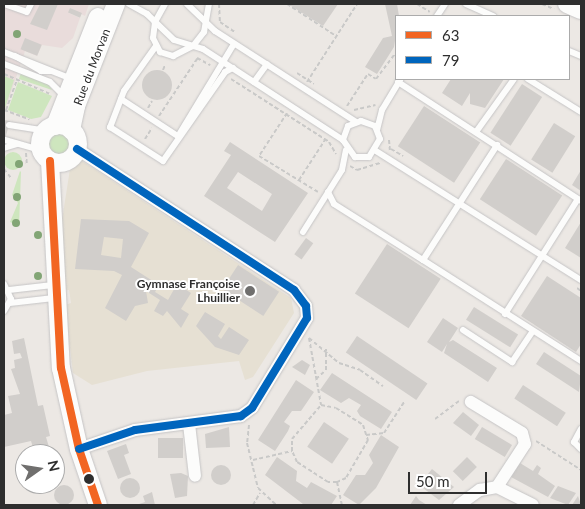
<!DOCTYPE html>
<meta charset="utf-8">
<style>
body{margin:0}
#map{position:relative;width:585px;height:509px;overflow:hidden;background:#ece8e4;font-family:Lato,sans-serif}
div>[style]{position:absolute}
.education>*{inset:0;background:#e6e0d3}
.medical>*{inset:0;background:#e9dcdb}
.green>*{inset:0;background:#cee6be}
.round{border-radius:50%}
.building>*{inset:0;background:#d1cecb;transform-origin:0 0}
.path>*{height:2px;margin-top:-1px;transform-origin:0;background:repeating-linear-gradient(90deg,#c9c9c8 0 4px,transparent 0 6.5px)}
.roads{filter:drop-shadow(0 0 1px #c5c4c5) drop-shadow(0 0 1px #c5c4c5)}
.lane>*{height:6px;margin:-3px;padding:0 3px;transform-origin:3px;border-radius:3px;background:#fcfcfb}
.street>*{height:12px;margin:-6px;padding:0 6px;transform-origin:6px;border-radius:6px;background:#fcfcfb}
.secondary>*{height:18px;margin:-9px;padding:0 9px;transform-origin:9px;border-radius:9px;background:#fcfcfb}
.secondary>.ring{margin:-9px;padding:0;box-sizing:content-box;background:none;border:18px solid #fcfcfb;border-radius:50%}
.bus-1>*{height:8px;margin:-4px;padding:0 4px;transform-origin:4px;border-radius:4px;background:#f26522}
.bus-2>*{height:8px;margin:-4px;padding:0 4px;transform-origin:4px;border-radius:4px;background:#0065bd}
.trees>*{width:8px;height:8px;margin:-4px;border-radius:50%;background:#82a575}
.dots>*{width:14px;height:14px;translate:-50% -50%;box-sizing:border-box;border:2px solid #fff;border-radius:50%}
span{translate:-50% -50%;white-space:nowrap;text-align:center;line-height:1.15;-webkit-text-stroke:4px #fff;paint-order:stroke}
.street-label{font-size:12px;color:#2e2e2e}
.poi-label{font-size:12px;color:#2e2e2e;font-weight:700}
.right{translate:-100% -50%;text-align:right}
.frame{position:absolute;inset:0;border:5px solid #2e2e2e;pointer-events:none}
.legend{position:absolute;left:395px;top:15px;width:175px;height:65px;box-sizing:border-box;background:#fff;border:1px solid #ababab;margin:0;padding:6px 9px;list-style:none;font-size:15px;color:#2e2e2e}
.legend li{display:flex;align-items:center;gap:10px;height:25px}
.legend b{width:25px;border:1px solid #ababab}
.north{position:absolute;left:15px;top:444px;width:50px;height:50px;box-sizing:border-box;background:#fff;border:1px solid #ababab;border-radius:50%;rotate:77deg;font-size:14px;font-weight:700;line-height:20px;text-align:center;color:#2e2e2e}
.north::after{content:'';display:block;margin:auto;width:18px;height:22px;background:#706f6e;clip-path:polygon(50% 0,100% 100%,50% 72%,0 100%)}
.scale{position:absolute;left:408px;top:472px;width:79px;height:22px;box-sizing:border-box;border:2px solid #2e2e2e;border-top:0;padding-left:6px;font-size:15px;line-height:18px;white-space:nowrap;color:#2e2e2e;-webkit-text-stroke:4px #fff;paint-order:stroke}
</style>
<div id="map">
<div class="education">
<i style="clip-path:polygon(82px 161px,291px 298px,294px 313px,253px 377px,245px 380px,239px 361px,147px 371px,92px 385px,73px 373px,65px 305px,71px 303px,69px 290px,63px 290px,61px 267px,62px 220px,70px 169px)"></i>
</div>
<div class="medical">
<i style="clip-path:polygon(4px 4px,89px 4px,85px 16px,70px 8px,69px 13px,80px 18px,73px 38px,62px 48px,42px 45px,37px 56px,25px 51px,4px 113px)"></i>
</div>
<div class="green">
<i style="clip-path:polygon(21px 73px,48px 84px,52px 90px,19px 79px)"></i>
<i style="clip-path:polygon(4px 76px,14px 80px,5px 108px,4px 108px)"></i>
<i style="clip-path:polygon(18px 82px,52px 96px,41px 117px,31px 119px,8px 110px)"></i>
<i class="round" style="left:48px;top:133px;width:22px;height:22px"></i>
<i class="round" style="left:4px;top:152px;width:18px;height:18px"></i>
<i style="clip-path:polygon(20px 171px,21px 172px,19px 226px,10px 222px,18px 203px,12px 195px)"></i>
</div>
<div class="building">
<i style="clip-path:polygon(40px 4px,58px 4px,47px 30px,30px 24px)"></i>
<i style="clip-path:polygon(288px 4px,338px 4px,323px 26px)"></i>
<i style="clip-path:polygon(385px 4px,397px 4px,399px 16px,394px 47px,377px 74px,365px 67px,383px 38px,392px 36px)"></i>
<i style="left:70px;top:8px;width:13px;height:5px;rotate:23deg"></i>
<i style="left:25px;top:38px;width:18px;height:12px;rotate:22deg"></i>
<i class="round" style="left:142px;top:70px;width:30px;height:30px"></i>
<i style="clip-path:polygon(451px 79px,504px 79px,485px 108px,470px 104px,470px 93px,462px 106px,442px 93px)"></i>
<i style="left:522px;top:84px;width:24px;height:58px;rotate:33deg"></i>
<i style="left:424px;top:106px;width:67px;height:48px;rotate:33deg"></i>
<i style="clip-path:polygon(4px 120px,10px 121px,4px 143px)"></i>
<i style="left:554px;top:123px;width:25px;height:43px;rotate:32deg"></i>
<i style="clip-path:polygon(evenodd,230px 142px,308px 193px,275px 242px,204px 196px,231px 155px,224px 151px,230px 142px,238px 172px,272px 194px,262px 211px,227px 188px,238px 172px)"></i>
<i style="left:506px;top:159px;width:67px;height:48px;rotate:33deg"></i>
<i style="clip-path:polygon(581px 170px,581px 191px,572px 185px)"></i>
<i style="clip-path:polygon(evenodd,81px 219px,129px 221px,149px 233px,131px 267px,159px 285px,155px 292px,168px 300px,177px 284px,191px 293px,181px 309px,189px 314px,181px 328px,167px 311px,163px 316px,154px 311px,160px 300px,146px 291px,148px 303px,135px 306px,126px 321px,105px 308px,122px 275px,114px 271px,75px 269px,81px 219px,104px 237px,123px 239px,121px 258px,101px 255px,104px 237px)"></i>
<i style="clip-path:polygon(581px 222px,581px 258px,565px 248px)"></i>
<i style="left:306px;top:238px;width:9px;height:20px;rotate:36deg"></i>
<i style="left:387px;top:244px;width:64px;height:59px;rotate:33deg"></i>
<i style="left:238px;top:265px;width:49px;height:29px;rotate:33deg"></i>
<i style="clip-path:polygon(547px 276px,581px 298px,581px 344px,576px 352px,521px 316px)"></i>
<i style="left:474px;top:307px;width:52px;height:15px;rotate:32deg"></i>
<i style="clip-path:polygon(205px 312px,225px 324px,218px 336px,221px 339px,229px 327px,249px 340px,239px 355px,215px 347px,196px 326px)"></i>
<i style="clip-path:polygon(443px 318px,458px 328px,449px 342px,453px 340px,497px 368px,488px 382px,444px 353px,447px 344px,442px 352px,427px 342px)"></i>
<i style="left:357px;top:336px;width:85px;height:20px;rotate:34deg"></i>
<i style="clip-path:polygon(24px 338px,38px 406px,43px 405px,50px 436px,46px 437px,51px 454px,35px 454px,31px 441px,4px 447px,4px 415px,12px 413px,8px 396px,20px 394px,11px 369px,15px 368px,14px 360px,22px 358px,20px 353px,14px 354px,12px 341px)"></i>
<i style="clip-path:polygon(544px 352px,581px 376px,579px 392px,536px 364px)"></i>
<i style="clip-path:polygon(302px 360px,310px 365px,305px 375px,292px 367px)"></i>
<i style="clip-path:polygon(332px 373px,392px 412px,381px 429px,360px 416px,357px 411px,361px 405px,349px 398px,341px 403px,320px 390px)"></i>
<i style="clip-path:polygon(296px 380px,314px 392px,301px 411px,292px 411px,284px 422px,290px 426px,288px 431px,275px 451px,258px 440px)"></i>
<i style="left:523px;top:385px;width:51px;height:16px;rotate:33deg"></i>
<i style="clip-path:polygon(463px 412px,479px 425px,471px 436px,453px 423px)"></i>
<i style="left:324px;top:422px;width:30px;height:30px;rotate:34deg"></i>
<i style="clip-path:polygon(229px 427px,230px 447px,206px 448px,205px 434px)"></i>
<i style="left:482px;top:427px;width:35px;height:14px;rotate:31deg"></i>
<i style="clip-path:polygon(381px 435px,399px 447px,376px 488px,359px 505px,343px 495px,356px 475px,365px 475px,373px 463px,369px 455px)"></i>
<i style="left:158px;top:438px;width:25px;height:20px"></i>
<i style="clip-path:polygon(126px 444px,129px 453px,124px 455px,131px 474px,118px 479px,107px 451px)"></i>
<i style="clip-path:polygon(277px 457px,297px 471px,296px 481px,307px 488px,311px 482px,337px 496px,331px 505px,303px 504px,265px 475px)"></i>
<i style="left:467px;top:457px;width:14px;height:20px;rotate:45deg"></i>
<i style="clip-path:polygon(520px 463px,533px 471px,537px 465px,541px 468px,538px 474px,555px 486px,548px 497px,511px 477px)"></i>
<i class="round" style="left:211px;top:465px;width:20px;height:20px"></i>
<i style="clip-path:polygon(432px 469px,454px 487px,439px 500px,419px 485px)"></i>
<i style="clip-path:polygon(181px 473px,188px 476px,187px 496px,175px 498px,170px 474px)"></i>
<i class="round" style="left:120px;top:478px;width:20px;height:20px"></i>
<i class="round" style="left:54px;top:485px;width:20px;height:20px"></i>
<i style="clip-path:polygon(558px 486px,576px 493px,568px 505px,550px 498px)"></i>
<i style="clip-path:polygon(152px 492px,155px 505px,136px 505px,145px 502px,143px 496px)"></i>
<i style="clip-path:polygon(416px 496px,419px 500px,427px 505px,410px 505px)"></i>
<i style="clip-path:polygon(578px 496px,581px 505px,572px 505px)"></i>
</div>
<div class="path">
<i style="left:219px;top:4px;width:17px;rotate:87deg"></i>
<i style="left:287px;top:4px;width:59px;rotate:33.1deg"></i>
<i style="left:417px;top:4px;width:15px;rotate:32deg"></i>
<i style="left:542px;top:4px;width:13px;rotate:23deg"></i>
<i style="left:220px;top:22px;width:18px;rotate:34deg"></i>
<i style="left:197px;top:58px;width:15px;rotate:28deg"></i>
<i style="left:163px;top:70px;width:5px;rotate:-68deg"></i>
<i style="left:297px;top:73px;width:20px;rotate:33deg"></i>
<i style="left:4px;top:74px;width:50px;rotate:23.5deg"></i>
<i style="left:231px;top:79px;width:117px;rotate:32.7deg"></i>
<i style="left:329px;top:142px;width:14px;rotate:60deg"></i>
<i style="left:307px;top:82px;width:93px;rotate:-57.3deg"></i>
<i style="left:347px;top:106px;width:38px;rotate:-57deg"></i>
<i style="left:368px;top:74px;width:9px;rotate:32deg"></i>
<i style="left:376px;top:79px;width:34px;rotate:-53deg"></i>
<i style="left:148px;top:108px;width:8px;rotate:-60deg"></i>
<i style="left:4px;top:110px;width:27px;rotate:20deg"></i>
<i style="left:6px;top:110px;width:32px;rotate:-70deg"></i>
<i style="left:354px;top:110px;width:22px;rotate:-13deg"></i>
<i style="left:287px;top:113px;width:51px;rotate:123.1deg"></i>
<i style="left:259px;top:156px;width:69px;rotate:31.4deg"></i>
<i style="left:159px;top:116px;width:69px;rotate:-56.3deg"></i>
<i style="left:145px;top:139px;width:13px;rotate:-58deg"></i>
<i style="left:389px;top:140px;width:11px;rotate:85deg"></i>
<i style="left:391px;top:149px;width:14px;rotate:30deg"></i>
<i style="left:26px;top:153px;width:13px;rotate:86deg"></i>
<i style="left:350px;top:166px;width:8px;rotate:30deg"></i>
<i style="left:357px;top:170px;width:24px;rotate:-17deg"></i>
<i style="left:4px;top:169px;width:11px;rotate:52deg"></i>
<i style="left:299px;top:180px;width:48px;rotate:-57deg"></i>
<i style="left:577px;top:288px;width:5px;rotate:37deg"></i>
<i style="left:309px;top:338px;width:39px;rotate:40deg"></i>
<i style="left:339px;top:363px;width:22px;rotate:18deg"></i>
<i style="left:360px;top:370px;width:28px;rotate:35deg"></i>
<i style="left:309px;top:338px;width:68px;rotate:79.8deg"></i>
<i style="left:316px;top:379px;width:13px;rotate:-42deg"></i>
<i style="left:326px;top:370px;width:21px;rotate:-90deg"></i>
<i style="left:321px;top:405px;width:15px;rotate:11deg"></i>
<i style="left:336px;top:408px;width:32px;rotate:32deg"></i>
<i style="left:363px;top:425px;width:16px;rotate:72deg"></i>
<i style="left:368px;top:440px;width:44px;rotate:120.1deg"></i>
<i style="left:346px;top:478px;width:10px;rotate:156deg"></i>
<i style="left:337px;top:482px;width:9px;rotate:180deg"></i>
<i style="left:328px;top:482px;width:37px;rotate:-147deg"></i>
<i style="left:297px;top:462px;width:12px;rotate:-114deg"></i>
<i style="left:292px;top:451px;width:12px;rotate:-90deg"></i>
<i style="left:292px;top:439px;width:45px;rotate:-49.5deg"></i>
<i style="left:435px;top:419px;width:30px;rotate:-37deg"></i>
<i style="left:249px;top:425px;width:18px;rotate:96deg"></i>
<i style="left:247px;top:443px;width:46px;rotate:76.3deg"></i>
<i style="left:258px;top:488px;width:25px;rotate:43deg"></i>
<i style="left:366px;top:435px;width:18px;rotate:-6deg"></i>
<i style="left:384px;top:433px;width:38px;rotate:-57deg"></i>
<i style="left:536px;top:441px;width:54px;rotate:32.8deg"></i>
<i style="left:253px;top:460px;width:40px;rotate:-13deg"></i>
<i style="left:337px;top:482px;width:24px;rotate:78deg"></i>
<i style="left:253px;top:505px;width:14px;rotate:-60deg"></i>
</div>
<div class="roads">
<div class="lane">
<i style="left:4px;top:4px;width:24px;rotate:19deg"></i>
<i style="left:27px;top:12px;width:9px;rotate:-63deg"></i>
<i style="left:129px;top:4px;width:21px;rotate:29deg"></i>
<i style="left:147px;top:14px;width:37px;rotate:44deg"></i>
<i style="left:174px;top:40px;width:30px;rotate:17deg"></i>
<i style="left:203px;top:49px;width:167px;rotate:33deg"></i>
<i style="left:343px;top:140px;width:21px;rotate:55deg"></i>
<i style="left:355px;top:157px;width:14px"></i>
<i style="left:369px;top:157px;width:21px;rotate:-59deg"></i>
<i style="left:380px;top:139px;width:14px;rotate:-111deg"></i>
<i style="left:375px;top:126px;width:15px;rotate:-160deg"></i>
<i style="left:361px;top:121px;width:14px;rotate:159deg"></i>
<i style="left:348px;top:126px;width:15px;rotate:110deg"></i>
<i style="left:165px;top:4px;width:21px;rotate:119deg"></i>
<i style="left:155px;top:22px;width:16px;rotate:97deg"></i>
<i style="left:153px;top:38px;width:16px;rotate:63deg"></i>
<i style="left:160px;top:52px;width:14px;rotate:17deg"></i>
<i style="left:173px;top:56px;width:22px;rotate:-27deg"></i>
<i style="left:193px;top:46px;width:18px;rotate:-52deg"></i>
<i style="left:204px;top:32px;width:28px;rotate:-80deg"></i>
<i style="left:187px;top:4px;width:39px;rotate:44deg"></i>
<i style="left:215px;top:31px;width:168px;rotate:32.8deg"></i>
<i style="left:466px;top:4px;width:30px;rotate:24deg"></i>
<i style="left:437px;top:16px;width:14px;rotate:-56deg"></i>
<i style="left:156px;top:46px;width:55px;rotate:125.4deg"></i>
<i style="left:124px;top:91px;width:39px;rotate:111deg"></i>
<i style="left:110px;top:127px;width:63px;rotate:32.7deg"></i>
<i style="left:163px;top:161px;width:108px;rotate:-55.1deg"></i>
<i style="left:225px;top:72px;width:9px;rotate:-27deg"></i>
<i style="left:569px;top:51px;width:13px;rotate:23deg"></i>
<i style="left:4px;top:52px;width:73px;rotate:21.7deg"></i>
<i style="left:15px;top:56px;width:30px;rotate:30deg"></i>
<i style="left:41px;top:71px;width:10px"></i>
<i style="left:4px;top:64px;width:49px;rotate:21.4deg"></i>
<i style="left:50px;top:82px;width:21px;rotate:45deg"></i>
<i style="left:528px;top:79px;width:62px;rotate:31.9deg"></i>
<i style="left:254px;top:82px;width:22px;rotate:-54deg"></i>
<i style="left:398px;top:82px;width:218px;rotate:33deg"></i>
<i style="left:121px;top:99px;width:69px;rotate:33.2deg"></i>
<i style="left:9px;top:125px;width:37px;rotate:9deg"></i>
<i style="left:377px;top:130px;width:21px;rotate:-76deg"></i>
<i style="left:382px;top:110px;width:35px;rotate:-59deg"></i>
<i style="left:476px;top:132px;width:65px;rotate:-54.4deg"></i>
<i style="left:180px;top:133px;width:104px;rotate:-58.8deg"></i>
<i style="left:5px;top:140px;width:37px;rotate:16deg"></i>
<i style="left:4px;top:148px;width:14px;rotate:-17deg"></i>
<i style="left:376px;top:151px;width:242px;rotate:32.2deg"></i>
<i style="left:328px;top:192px;width:13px;rotate:63deg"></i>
<i style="left:334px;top:204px;width:105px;rotate:32.2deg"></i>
<i style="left:423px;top:260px;width:137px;rotate:-57.2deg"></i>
<i style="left:303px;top:232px;width:73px;rotate:-57.8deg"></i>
<i style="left:342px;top:170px;width:20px;rotate:-79deg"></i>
<i style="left:423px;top:260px;width:188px;rotate:32.6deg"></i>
<i style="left:4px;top:284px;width:17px;rotate:65deg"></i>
<i style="left:11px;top:299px;width:14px;rotate:120deg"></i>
<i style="left:9px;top:290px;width:44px;rotate:-6.5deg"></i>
<i style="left:10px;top:303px;width:44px;rotate:-6.5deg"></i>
<i style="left:505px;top:314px;width:136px;rotate:-57.6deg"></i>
<i style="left:463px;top:330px;width:59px;rotate:33.1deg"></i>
<i style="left:512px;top:362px;width:36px;rotate:-56deg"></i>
<i style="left:581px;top:429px;width:15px;rotate:118deg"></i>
<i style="left:574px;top:442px;width:10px;rotate:45deg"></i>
</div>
<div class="street">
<i style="left:77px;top:149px;width:259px;rotate:33deg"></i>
<i style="left:294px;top:290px;width:20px;rotate:53deg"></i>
<i style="left:306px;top:306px;width:12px;rotate:85deg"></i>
<i style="left:307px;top:318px;width:105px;rotate:121.4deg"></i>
<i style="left:252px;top:408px;width:14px;rotate:144deg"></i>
<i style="left:241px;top:416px;width:107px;rotate:172.5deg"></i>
<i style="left:135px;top:430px;width:59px;rotate:161.3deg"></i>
<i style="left:189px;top:424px;width:52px;rotate:83.4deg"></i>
<i style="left:497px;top:487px;width:40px;rotate:26.6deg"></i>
<i style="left:459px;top:505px;width:26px;rotate:-36deg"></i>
<i style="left:480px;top:490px;width:17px;rotate:-10deg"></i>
<i style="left:497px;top:487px;width:51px;rotate:-56.9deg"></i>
<i style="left:525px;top:444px;width:11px;rotate:-105deg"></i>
<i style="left:522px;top:433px;width:60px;rotate:-148.7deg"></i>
</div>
<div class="secondary">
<i style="left:567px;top:4px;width:15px;rotate:23deg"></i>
<i class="ring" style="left:40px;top:125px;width:20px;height:20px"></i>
<i style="left:55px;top:126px;width:117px;rotate:-68.5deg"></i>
<i style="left:71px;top:130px;width:25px;rotate:-78deg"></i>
<i style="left:76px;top:106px;width:110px;rotate:-68.6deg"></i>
<i style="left:50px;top:161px;width:207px;rotate:87deg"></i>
<i style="left:61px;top:368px;width:83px;rotate:77.5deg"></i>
<i style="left:79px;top:449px;width:59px;rotate:71.3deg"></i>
</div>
</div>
<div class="bus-1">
<i style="left:50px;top:161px;width:207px;rotate:87deg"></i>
<i style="left:61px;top:368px;width:83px;rotate:77.5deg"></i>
<i style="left:79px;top:449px;width:59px;rotate:71.3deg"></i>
</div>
<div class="bus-2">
<i style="left:77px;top:149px;width:259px;rotate:33deg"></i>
<i style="left:294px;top:290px;width:20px;rotate:53deg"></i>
<i style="left:306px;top:306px;width:12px;rotate:85deg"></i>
<i style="left:307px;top:318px;width:105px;rotate:121.4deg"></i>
<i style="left:252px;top:408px;width:14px;rotate:144deg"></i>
<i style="left:241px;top:416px;width:107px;rotate:172.5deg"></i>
<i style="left:135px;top:430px;width:59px;rotate:161.3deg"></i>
</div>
<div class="trees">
<i style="left:17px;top:34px"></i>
<i style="left:19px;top:164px"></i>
<i style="left:17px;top:197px"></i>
<i style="left:16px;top:223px"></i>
<i style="left:38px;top:235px"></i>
<i style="left:38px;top:276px"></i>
</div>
<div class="dots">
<i style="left:250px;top:291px;background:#706f6e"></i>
<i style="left:89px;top:479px;background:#2e2e2e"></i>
</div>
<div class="street-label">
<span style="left:92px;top:67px;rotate:-69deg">Rue du Morvan</span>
</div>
<div class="poi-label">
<span class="right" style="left:240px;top:291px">Gymnase Françoise<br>Lhuillier</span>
</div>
<div class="frame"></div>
<ul class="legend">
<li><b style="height:6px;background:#f26522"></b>63</li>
<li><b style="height:6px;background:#0065bd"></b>79</li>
</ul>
<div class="north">N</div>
<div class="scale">50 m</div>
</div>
